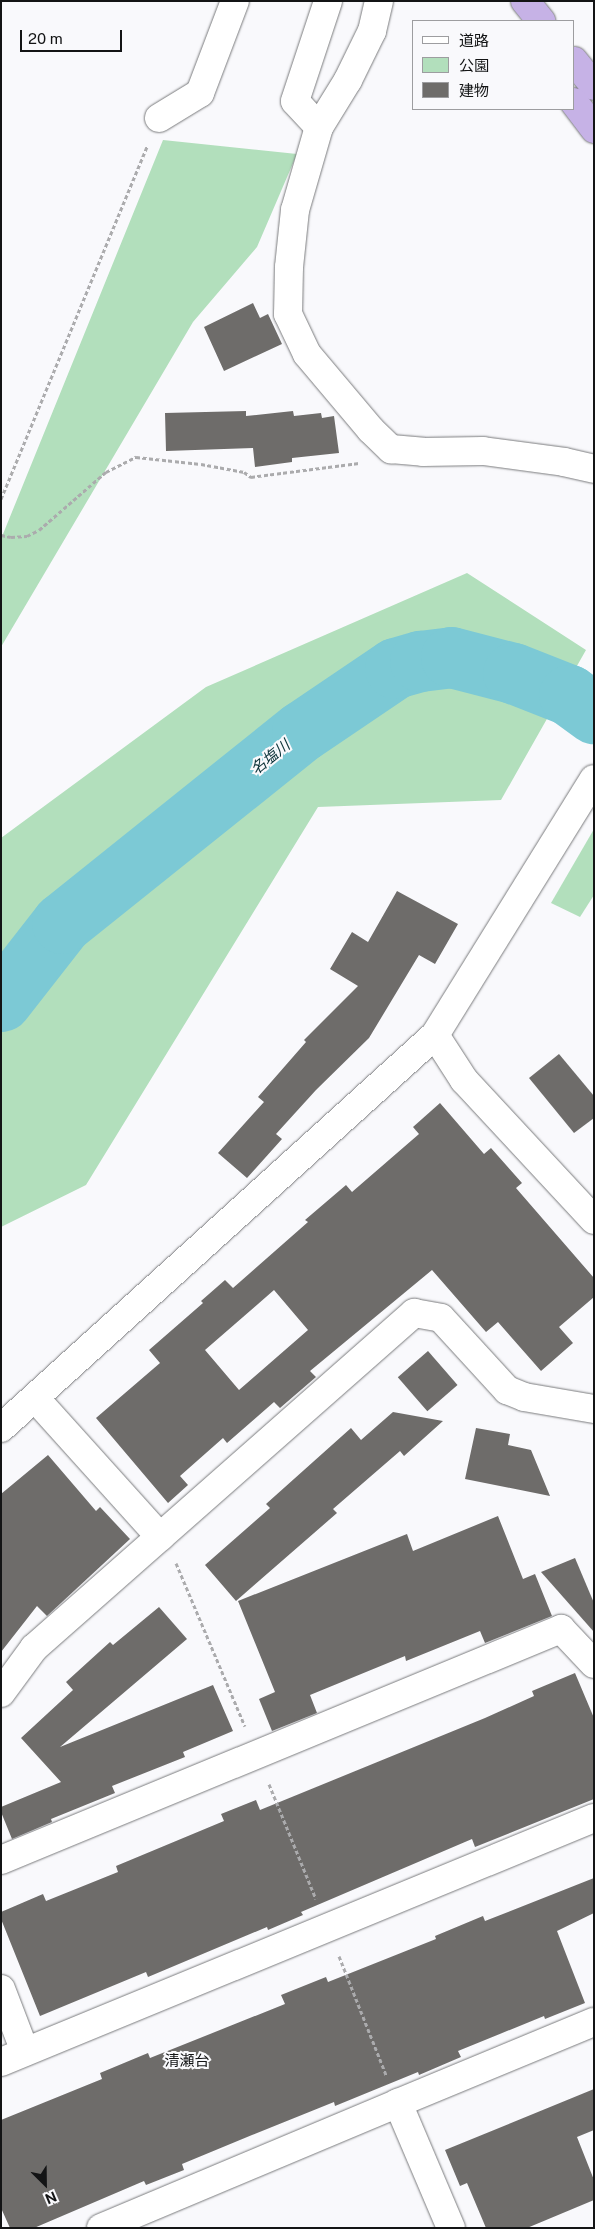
<!DOCTYPE html>
<meta charset="utf-8">
<style>
body{margin:0}
#map{position:relative;width:595px;height:2229px;overflow:hidden;background:#f9f9fc;font-family:"Public Sans","Noto Sans JP",sans-serif}
div>[style]{position:absolute}
.green>*{inset:0;background:#b2dfbc}
.river>*{height:61px;margin:-30.5px;padding:0 30.5px;transform-origin:30.5px;border-radius:30.5px;background:#7cc9d5}
.building>*{inset:0;background:#6e6c6a;transform-origin:0 0}
.path>*{height:3px;margin-top:-1.5px;transform-origin:0;background:repeating-linear-gradient(90deg,#ababad 0 4px,transparent 0 6.5px)}
.roads{filter:drop-shadow(0 0 1px #7a7b7d) drop-shadow(0 0 1px #7a7b7d)}
.minor>*{height:28px;margin:-14px;padding:0 14px;transform-origin:14px;border-radius:14px;background:#fff}
.tertiary>*{height:28px;margin:-14px;padding:0 14px;transform-origin:14px;border-radius:14px;background:#fff}
.trunk>*{height:28px;margin:-14px;padding:0 14px;transform-origin:14px;border-radius:14px;background:#c6b2e6}
span{translate:-50% -50%;white-space:nowrap;text-align:center;line-height:1.15;-webkit-text-stroke:4px #f9f9fc;paint-order:stroke}
.water-label{font-size:15px;color:#0a3137;font-style:italic}
.neighbourhood-label{font-size:15px;color:#131415}
.frame{position:absolute;inset:0;border:2px solid #131415;pointer-events:none}
.legend{position:absolute;left:412px;top:20px;width:162px;height:90px;box-sizing:border-box;background:#f9f9fc;border:1px solid #9d9da0;margin:0;padding:6px 9px;list-style:none;font-size:15px;color:#131415}
.legend li{display:flex;align-items:center;gap:10px;height:25px}
.legend b{width:25px;border:1px solid #9d9da0}
.north{position:absolute;left:20px;top:2159px;width:50px;height:50px;-webkit-text-stroke:4px #f9f9fc;paint-order:stroke;rotate:157deg;font-size:14px;font-weight:700;line-height:20px;text-align:center;color:#131415}
.north::after{content:'';display:block;margin:auto;width:18px;height:22px;background:#131415;clip-path:polygon(50% 0,100% 100%,50% 72%,0 100%)}
.scale{position:absolute;left:20px;top:30px;width:102px;height:22px;box-sizing:border-box;border:2px solid #131415;border-top:0;padding-left:6px;font-size:15px;line-height:18px;white-space:nowrap;color:#131415;-webkit-text-stroke:4px #f9f9fc;paint-order:stroke}
</style>
<div id="map">
<div class="green">
<i style="clip-path:polygon(163px 140px,297px 154px,257px 247px,193px 322px,1px 647px,1px 539px)"></i>
<i style="clip-path:polygon(467px 573px,586px 650px,501px 800px,318px 807px,86px 1185px,1px 1227px,1px 838px,206px 687px)"></i>
<i style="clip-path:polygon(594px 829px,594px 895px,580px 917px,551px 903px)"></i>
</div>
<div class="river">
<i style="left:1px;top:1001px;width:99px;rotate:-52deg"></i>
<i style="left:62px;top:923px;width:307px;rotate:-38.7deg"></i>
<i style="left:302px;top:731px;width:112px;rotate:-34.1deg"></i>
<i style="left:395px;top:668px;width:26px;rotate:-16deg"></i>
<i style="left:420px;top:661px;width:31px;rotate:-7deg"></i>
<i style="left:451px;top:657px;width:64px;rotate:14.5deg"></i>
<i style="left:513px;top:673px;width:60px;rotate:21.4deg"></i>
<i style="left:569px;top:695px;width:31px;rotate:36deg"></i>
</div>
<div class="building">
<i style="clip-path:polygon(253px 303px,260px 318px,268px 314px,282px 344px,224px 371px,204px 327px)"></i>
<i style="clip-path:polygon(246px 411px,246px 416px,293px 411px,294px 416px,321px 413px,322px 418px,334px 416px,339px 453px,292px 458px,292px 462px,255px 467px,253px 448px,166px 451px,165px 413px)"></i>
<i style="clip-path:polygon(397px 891px,458px 924px,435px 964px,419px 955px,369px 1038px,316px 1090px,276px 1134px,282px 1139px,247px 1178px,218px 1153px,264px 1102px,258px 1097px,306px 1042px,304px 1040px,358px 986px,330px 969px,352px 932px,368px 942px)"></i>
<i style="clip-path:polygon(559px 1054px,594px 1096px,594px 1118px,574px 1133px,529px 1078px)"></i>
<i style="clip-path:polygon(evenodd,440px 1103px,484px 1154px,491px 1148px,522px 1183px,516px 1188px,594px 1278px,594px 1297px,559px 1327px,573px 1343px,541px 1371px,498px 1322px,486px 1332px,432px 1270px,310px 1371px,316px 1377px,280px 1408px,274px 1402px,227px 1443px,223px 1438px,180px 1476px,188px 1485px,168px 1503px,96px 1418px,160px 1363px,149px 1350px,203px 1303px,201px 1301px,225px 1280px,233px 1288px,308px 1222px,305px 1220px,346px 1185px,352px 1192px,419px 1134px,413px 1127px,440px 1103px,274px 1290px,308px 1330px,239px 1390px,205px 1350px,274px 1290px)"></i>
<i style="left:428px;top:1351px;width:45px;height:40px;rotate:49deg"></i>
<i style="clip-path:polygon(393px 1412px,443px 1421px,404px 1456px,400px 1451px,333px 1509px,337px 1513px,236px 1601px,205px 1565px,270px 1508px,266px 1504px,351px 1428px,361px 1440px)"></i>
<i style="clip-path:polygon(476px 1428px,510px 1434px,508px 1445px,531px 1450px,550px 1496px,465px 1479px)"></i>
<i style="clip-path:polygon(48px 1455px,96px 1511px,100px 1507px,130px 1539px,47px 1616px,37px 1606px,1px 1652px,1px 1494px)"></i>
<i style="clip-path:polygon(498px 1516px,523px 1579px,535px 1574px,552px 1616px,485px 1643px,480px 1631px,406px 1661px,405px 1656px,310px 1695px,317px 1713px,272px 1731px,259px 1699px,275px 1692px,238px 1601px,407px 1534px,413px 1551px)"></i>
<i style="clip-path:polygon(575px 1558px,594px 1603px,594px 1632px,541px 1572px)"></i>
<i style="clip-path:polygon(159px 1607px,187px 1639px,60px 1747px,213px 1685px,233px 1731px,183px 1752px,185px 1757px,112px 1786px,115px 1793px,51px 1819px,52px 1822px,12px 1839px,1px 1812px,1px 1807px,61px 1782px,21px 1738px,73px 1690px,66px 1682px,110px 1642px,113px 1645px)"></i>
<i style="clip-path:polygon(575px 1673px,594px 1718px,594px 1799px,475px 1847px,472px 1839px,301px 1912px,303px 1915px,268px 1930px,267px 1927px,148px 1977px,146px 1972px,40px 2016px,1px 1919px,1px 1912px,43px 1894px,46px 1901px,118px 1872px,116px 1866px,224px 1821px,221px 1814px,256px 1800px,260px 1810px,485px 1718px,534px 1696px,532px 1691px)"></i>
<i style="clip-path:polygon(594px 1878px,594px 1913px,557px 1931px,585px 2003px,545px 2019px,544px 2016px,458px 2051px,461px 2057px,419px 2075px,418px 2072px,335px 2106px,334px 2102px,252px 2135px,182px 2164px,184px 2170px,146px 2185px,144px 2181px,34px 2228px,10px 2228px,1px 2208px,1px 2120px,102px 2079px,100px 2073px,148px 2053px,150px 2058px,285px 2004px,281px 1995px,326px 1977px,328px 1982px,436px 1939px,435px 1936px,483px 1916px,485px 1921px)"></i>
<i style="clip-path:polygon(594px 2089px,594px 2130px,577px 2137px,594px 2180px,594px 2200px,527px 2228px,486px 2228px,467px 2183px,460px 2186px,445px 2150px)"></i>
</div>
<div class="path">
<i style="left:1px;top:499px;width:382px;rotate:-67.5deg"></i>
<i style="left:1px;top:535px;width:10px;rotate:11deg"></i>
<i style="left:11px;top:537px;width:16px;rotate:-4deg"></i>
<i style="left:27px;top:536px;width:13px;rotate:-27deg"></i>
<i style="left:39px;top:530px;width:89px;rotate:-40.9deg"></i>
<i style="left:106px;top:472px;width:34px;rotate:-27deg"></i>
<i style="left:136px;top:457px;width:65px;rotate:6.1deg"></i>
<i style="left:201px;top:464px;width:44px;rotate:10.5deg"></i>
<i style="left:244px;top:472px;width:9px;rotate:36deg"></i>
<i style="left:251px;top:477px;width:109px;rotate:-7.4deg"></i>
<i style="left:176px;top:1563px;width:177px;rotate:67.1deg"></i>
<i style="left:269px;top:1784px;width:124px;rotate:67.8deg"></i>
<i style="left:339px;top:1956px;width:128px;rotate:68.4deg"></i>
</div>
<div class="roads">
<div class="minor">
<i style="left:379px;top:1px;width:31px;rotate:103deg"></i>
<i style="left:372px;top:31px;width:55px;rotate:116.1deg"></i>
<i style="left:348px;top:80px;width:55px;rotate:121.7deg"></i>
<i style="left:319px;top:127px;width:86px;rotate:106.1deg"></i>
<i style="left:295px;top:210px;width:57px;rotate:96deg"></i>
<i style="left:289px;top:267px;width:47px;rotate:91.2deg"></i>
<i style="left:288px;top:314px;width:44px;rotate:64.6deg"></i>
<i style="left:307px;top:354px;width:99px;rotate:49.9deg"></i>
<i style="left:371px;top:430px;width:28px;rotate:44deg"></i>
<i style="left:391px;top:449px;width:32px;rotate:5deg"></i>
<i style="left:423px;top:452px;width:60px;rotate:-1deg"></i>
<i style="left:483px;top:451px;width:82px;rotate:7.7deg"></i>
<i style="left:564px;top:462px;width:31px;rotate:13deg"></i>
<i style="left:159px;top:118px;width:48px;rotate:-31.4deg"></i>
<i style="left:200px;top:93px;width:98px;rotate:-69.2deg"></i>
<i style="left:319px;top:127px;width:35px;rotate:-133deg"></i>
<i style="left:295px;top:101px;width:105px;rotate:-71.7deg"></i>
<i style="left:435px;top:1035px;width:54px;rotate:57.2deg"></i>
<i style="left:464px;top:1080px;width:191px;rotate:47.1deg"></i>
<i style="left:35px;top:1398px;width:187px;rotate:48deg"></i>
<i style="left:1px;top:1693px;width:56px;rotate:-53.7deg"></i>
<i style="left:34px;top:1648px;width:507px;rotate:-41.4deg"></i>
<i style="left:414px;top:1313px;width:27px;rotate:10deg"></i>
<i style="left:441px;top:1318px;width:98px;rotate:47.5deg"></i>
<i style="left:507px;top:1390px;width:18px;rotate:22deg"></i>
<i style="left:524px;top:1397px;width:71px;rotate:9.7deg"></i>
<i style="left:1px;top:1860px;width:606px;rotate:-22.42deg"></i>
<i style="left:561px;top:1629px;width:48px;rotate:46.7deg"></i>
<i style="left:1px;top:1989px;width:67px;rotate:69.1deg"></i>
<i style="left:1px;top:2062px;width:641px;rotate:-22.37deg"></i>
<i style="left:451px;top:2228px;width:136px;rotate:-113deg"></i>
<i style="left:398px;top:2103px;width:212px;rotate:-22.5deg"></i>
</div>
<div class="tertiary">
<i style="left:1px;top:1428px;width:585px;rotate:-42.16deg"></i>
<i style="left:435px;top:1035px;width:301px;rotate:-58.2deg"></i>
<i style="left:101px;top:2228px;width:322px;rotate:-22.8deg"></i>
</div>
<div class="trunk">
<i style="left:525px;top:1px;width:26px;rotate:51deg"></i>
<i style="left:574px;top:61px;width:32px;rotate:51deg"></i>
<i style="left:574px;top:102px;width:34px;rotate:53deg"></i>
</div>
</div>
<div class="water-label">
<span style="left:270px;top:757px;rotate:-39deg">名塩川</span>
</div>
<div class="neighbourhood-label">
<span style="left:187px;top:2061px">清瀬台</span>
</div>
<div class="frame"></div>
<ul class="legend">
<li><b style="height:6px;background:#fff"></b>道路</li>
<li><b style="height:14px;background:#b2dfbc"></b>公園</li>
<li><b style="height:14px;background:#6e6c6a"></b>建物</li>
</ul>
<div class="north">N</div>
<div class="scale">20 m</div>
</div>
